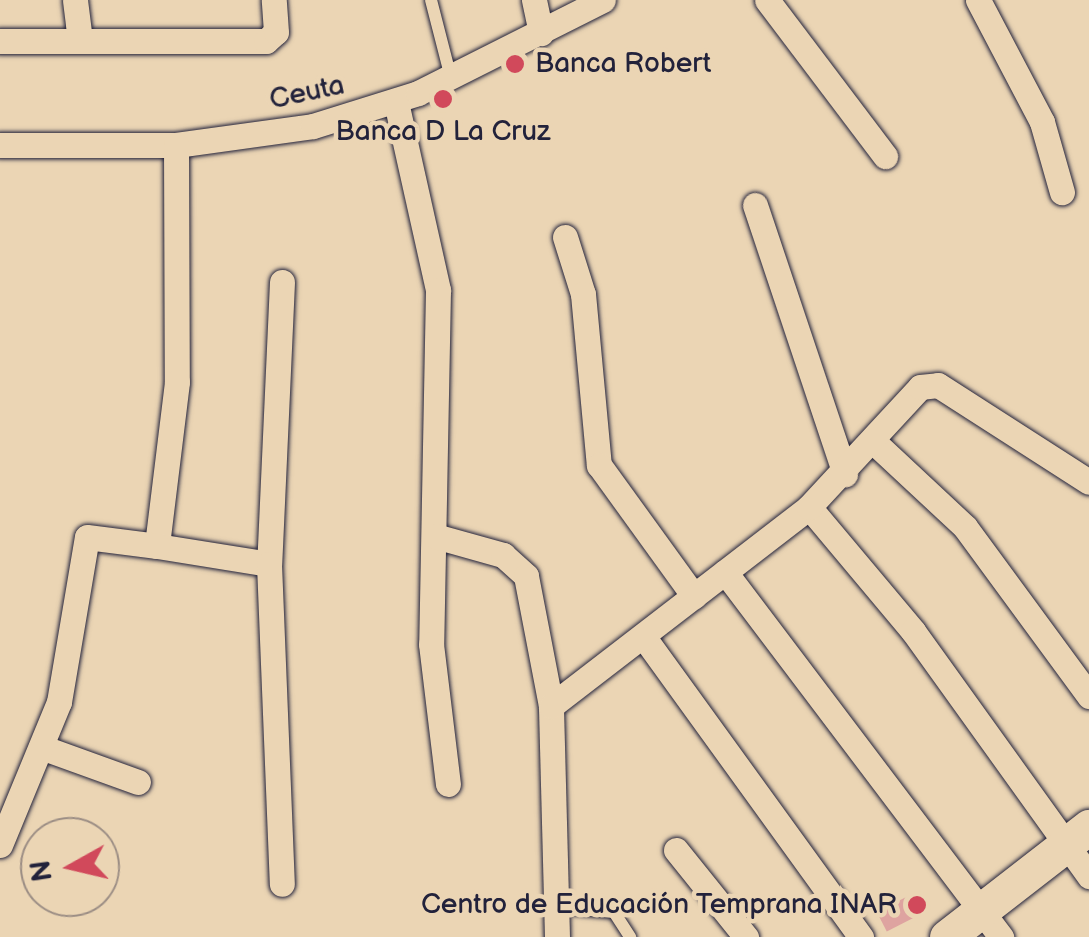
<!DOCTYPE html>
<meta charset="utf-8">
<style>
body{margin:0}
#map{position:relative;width:1089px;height:937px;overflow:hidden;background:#ebd5b4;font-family:"Balsamiq Sans",sans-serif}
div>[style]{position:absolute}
.building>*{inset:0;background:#dea3a0;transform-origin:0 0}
.roads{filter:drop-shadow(0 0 2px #22223b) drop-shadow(0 0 2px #22223b)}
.lane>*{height:12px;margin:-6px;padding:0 6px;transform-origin:6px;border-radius:6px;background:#ebd5b4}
.street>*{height:25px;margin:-12.5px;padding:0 12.5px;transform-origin:12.5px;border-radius:12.5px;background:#ebd5b4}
.secondary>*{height:35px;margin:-17.5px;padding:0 17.5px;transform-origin:17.5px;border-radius:17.5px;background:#ebd5b4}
.dots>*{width:28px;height:28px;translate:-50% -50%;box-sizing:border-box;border:5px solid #ebd5b4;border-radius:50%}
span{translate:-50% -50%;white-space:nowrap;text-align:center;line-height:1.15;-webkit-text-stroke:9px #ebd5b4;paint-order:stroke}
.poi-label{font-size:28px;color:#22223b}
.left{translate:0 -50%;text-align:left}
.right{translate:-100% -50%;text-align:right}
.street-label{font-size:28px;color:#22223b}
.north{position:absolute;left:20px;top:817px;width:100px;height:100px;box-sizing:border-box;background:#ebd5b4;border:2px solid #9b8d84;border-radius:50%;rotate:262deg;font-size:28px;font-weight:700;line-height:40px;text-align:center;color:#22223b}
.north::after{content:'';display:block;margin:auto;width:35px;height:45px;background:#d1495b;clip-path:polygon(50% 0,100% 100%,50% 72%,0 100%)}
</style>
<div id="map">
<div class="building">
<i style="left:516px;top:55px;width:16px;height:8px;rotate:68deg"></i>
<i style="left:445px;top:90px;width:16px;height:8px;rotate:75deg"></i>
<i style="left:916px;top:892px;width:22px;height:44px;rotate:63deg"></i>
</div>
<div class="roads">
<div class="lane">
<i style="left:431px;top:0;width:81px;rotate:75.6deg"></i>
<i style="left:557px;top:907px;width:57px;rotate:5deg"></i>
<i style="left:614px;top:912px;width:30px;rotate:57deg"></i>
</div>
<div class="street">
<i style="left:75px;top:0;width:38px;rotate:83deg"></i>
<i style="left:534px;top:0;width:34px;rotate:78deg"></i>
<i style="left:767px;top:0;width:196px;rotate:52.9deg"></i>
<i style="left:978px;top:0;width:138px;rotate:62.3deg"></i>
<i style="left:1042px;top:122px;width:73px;rotate:74.1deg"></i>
<i style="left:0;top:41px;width:266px"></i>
<i style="left:266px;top:41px;width:13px;rotate:-42deg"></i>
<i style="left:276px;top:32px;width:32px;rotate:-94deg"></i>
<i style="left:396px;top:102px;width:193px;rotate:77.4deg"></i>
<i style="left:438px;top:290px;width:354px;rotate:91.1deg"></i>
<i style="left:431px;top:644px;width:141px;rotate:83.1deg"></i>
<i style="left:0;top:145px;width:176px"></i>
<i style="left:176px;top:145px;width:138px;rotate:-7.9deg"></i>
<i style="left:313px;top:126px;width:110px;rotate:-17.4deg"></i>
<i style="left:418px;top:93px;width:207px;rotate:-26.7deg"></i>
<i style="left:176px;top:145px;width:237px;rotate:89.8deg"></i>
<i style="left:177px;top:382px;width:165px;rotate:97deg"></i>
<i style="left:157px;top:546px;width:113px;rotate:9.1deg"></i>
<i style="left:755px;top:205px;width:284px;rotate:71.5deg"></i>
<i style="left:565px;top:237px;width:60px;rotate:72.5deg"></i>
<i style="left:583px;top:294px;width:172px;rotate:84.7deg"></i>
<i style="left:599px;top:465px;width:162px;rotate:54.1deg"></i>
<i style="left:282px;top:282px;width:282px;rotate:92.6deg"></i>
<i style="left:269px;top:564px;width:320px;rotate:87.7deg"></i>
<i style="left:875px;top:443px;width:123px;rotate:43deg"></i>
<i style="left:965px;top:527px;width:210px;rotate:53.7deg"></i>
<i style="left:809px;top:507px;width:162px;rotate:50deg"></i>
<i style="left:913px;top:631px;width:302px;rotate:54.3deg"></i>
<i style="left:435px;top:536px;width:71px;rotate:15.6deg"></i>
<i style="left:503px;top:555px;width:31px;rotate:42deg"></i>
<i style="left:526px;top:576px;width:132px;rotate:79.1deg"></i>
<i style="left:725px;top:572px;width:458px;rotate:52.9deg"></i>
<i style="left:643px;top:636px;width:372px;rotate:54.1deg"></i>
<i style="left:41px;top:747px;width:103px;rotate:19.8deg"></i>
<i style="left:0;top:845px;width:155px;rotate:-67.6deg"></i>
<i style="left:59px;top:702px;width:167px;rotate:-80.4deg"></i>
<i style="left:87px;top:537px;width:71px;rotate:7.3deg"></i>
<i style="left:676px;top:850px;width:112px;rotate:51.2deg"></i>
<i style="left:557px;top:937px;width:231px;rotate:-91.5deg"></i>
<i style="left:551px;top:706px;width:326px;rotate:-37.6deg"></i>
<i style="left:809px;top:507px;width:163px;rotate:-47.2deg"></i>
<i style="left:920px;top:387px;width:18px;rotate:-6deg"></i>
<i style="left:938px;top:385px;width:179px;rotate:32.7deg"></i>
</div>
<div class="secondary">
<i style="left:947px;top:937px;width:180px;rotate:-37.8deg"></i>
</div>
</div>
<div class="dots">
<i style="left:515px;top:64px;background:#d1495b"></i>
<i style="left:443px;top:99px;background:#d1495b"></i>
<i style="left:917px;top:905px;background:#d1495b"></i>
</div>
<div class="poi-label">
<span class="left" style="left:535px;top:64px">Banca Robert</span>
<span style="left:443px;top:132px">Banca D La Cruz</span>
<span class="right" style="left:897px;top:905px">Centro de Educación Temprana INAR</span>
</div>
<div class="street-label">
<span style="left:307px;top:93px;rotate:-12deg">Ceuta</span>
</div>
<div class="north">N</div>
</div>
